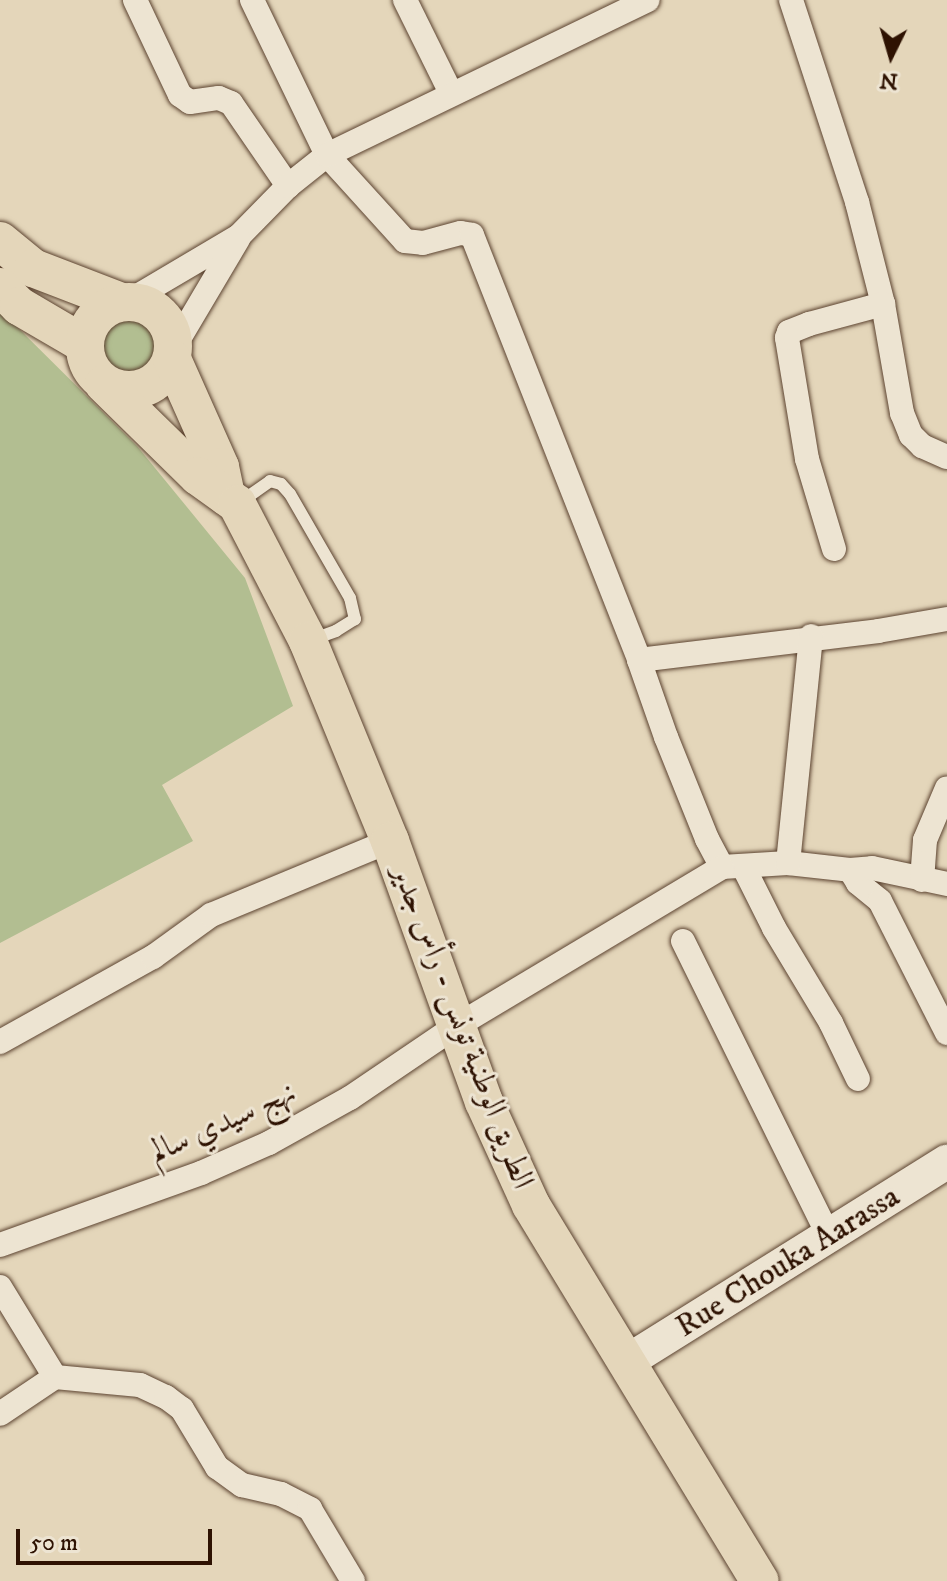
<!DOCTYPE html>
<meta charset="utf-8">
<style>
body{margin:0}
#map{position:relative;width:947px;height:1581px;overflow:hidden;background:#e4d6ba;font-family:"IM FELL DW Pica",Amiri,serif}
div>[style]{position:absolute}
.green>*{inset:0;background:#b2be91}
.round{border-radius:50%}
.roads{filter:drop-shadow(0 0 2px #5c4330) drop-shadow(0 0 2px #5c4330)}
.service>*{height:12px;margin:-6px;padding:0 6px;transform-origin:6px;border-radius:6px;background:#ede4d2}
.minor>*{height:24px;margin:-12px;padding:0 12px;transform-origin:12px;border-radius:12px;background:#ede4d2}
.secondary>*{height:34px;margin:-17px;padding:0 17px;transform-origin:17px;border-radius:17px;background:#ede4d2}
.primary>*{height:38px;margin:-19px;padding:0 19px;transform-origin:19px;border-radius:19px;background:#e4d6ba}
.primary>.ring{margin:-19px;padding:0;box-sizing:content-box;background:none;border:38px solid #e4d6ba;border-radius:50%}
span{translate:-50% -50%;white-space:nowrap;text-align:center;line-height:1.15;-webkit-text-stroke:6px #ede4d2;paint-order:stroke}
.street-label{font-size:32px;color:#2e1202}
.north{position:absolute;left:851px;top:16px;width:80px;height:80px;-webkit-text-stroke:6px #ede4d2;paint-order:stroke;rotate:185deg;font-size:22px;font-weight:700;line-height:32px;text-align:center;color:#2e1202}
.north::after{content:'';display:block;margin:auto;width:28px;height:36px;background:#2e1202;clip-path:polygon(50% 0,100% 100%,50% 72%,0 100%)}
.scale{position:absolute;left:16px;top:1529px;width:196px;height:36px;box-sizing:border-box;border:4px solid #2e1202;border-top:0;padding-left:10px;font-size:24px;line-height:28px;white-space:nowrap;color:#2e1202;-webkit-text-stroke:6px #ede4d2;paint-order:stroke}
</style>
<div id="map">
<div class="green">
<i style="clip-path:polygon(0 310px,137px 446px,245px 578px,293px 706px,162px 785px,193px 841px,0 943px)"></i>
<i class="round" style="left:103px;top:319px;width:54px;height:54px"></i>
</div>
<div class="roads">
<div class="service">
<i style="left:239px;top:503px;width:38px;rotate:-35deg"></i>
<i style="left:270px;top:481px;width:11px;rotate:15deg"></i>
<i style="left:281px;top:484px;width:13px;rotate:48deg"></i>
<i style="left:290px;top:494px;width:120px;rotate:60deg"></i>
<i style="left:350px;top:598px;width:22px;rotate:77deg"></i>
<i style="left:355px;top:619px;width:22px;rotate:148deg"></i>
<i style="left:336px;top:631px;width:27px;rotate:160deg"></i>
</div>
<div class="minor">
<i style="left:135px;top:0;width:105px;rotate:64.7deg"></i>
<i style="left:180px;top:95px;width:12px;rotate:35deg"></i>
<i style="left:190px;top:102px;width:29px;rotate:-8deg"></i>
<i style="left:219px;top:98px;width:13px;rotate:23deg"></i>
<i style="left:231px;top:103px;width:101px;rotate:55.5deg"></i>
<i style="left:252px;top:0;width:172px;rotate:64.2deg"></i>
<i style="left:327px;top:155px;width:116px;rotate:47.8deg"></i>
<i style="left:405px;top:241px;width:18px;rotate:6deg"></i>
<i style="left:423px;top:243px;width:39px;rotate:-15deg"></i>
<i style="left:461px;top:233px;width:11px;rotate:10deg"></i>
<i style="left:472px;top:235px;width:457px;rotate:68.5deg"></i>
<i style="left:639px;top:660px;width:82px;rotate:70.7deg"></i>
<i style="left:666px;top:737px;width:110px;rotate:68.1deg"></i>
<i style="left:707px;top:839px;width:32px;rotate:62deg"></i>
<i style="left:722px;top:867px;width:66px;rotate:-3.5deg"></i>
<i style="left:788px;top:863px;width:62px;rotate:6.4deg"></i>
<i style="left:850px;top:870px;width:15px;rotate:58deg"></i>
<i style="left:858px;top:883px;width:28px;rotate:39deg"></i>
<i style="left:880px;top:901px;width:148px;rotate:63.1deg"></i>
<i style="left:405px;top:0;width:104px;rotate:63.7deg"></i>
<i style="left:791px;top:0;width:213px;rotate:71.9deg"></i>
<i style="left:857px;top:202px;width:105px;rotate:75.7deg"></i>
<i style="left:883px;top:304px;width:111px;rotate:80.1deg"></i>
<i style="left:902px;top:413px;width:24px;rotate:68deg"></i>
<i style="left:911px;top:435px;width:16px;rotate:45deg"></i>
<i style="left:922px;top:446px;width:27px;rotate:24deg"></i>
<i style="left:129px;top:301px;width:128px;rotate:-30.6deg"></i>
<i style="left:239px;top:236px;width:70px;rotate:-45.6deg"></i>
<i style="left:288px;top:186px;width:50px;rotate:-38.5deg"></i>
<i style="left:327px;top:155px;width:356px;rotate:-25.8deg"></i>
<i style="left:173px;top:349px;width:128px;rotate:-59.4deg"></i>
<i style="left:834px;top:549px;width:94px;rotate:-106.7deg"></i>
<i style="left:807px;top:459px;width:123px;rotate:-99.4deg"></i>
<i style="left:787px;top:338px;width:6px;rotate:-72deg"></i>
<i style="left:789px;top:332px;width:22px;rotate:-22deg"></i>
<i style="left:809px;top:324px;width:77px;rotate:-15.1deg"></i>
<i style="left:639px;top:660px;width:241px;rotate:-6.9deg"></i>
<i style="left:878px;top:631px;width:70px;rotate:-9.9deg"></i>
<i style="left:788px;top:863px;width:228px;rotate:-84.2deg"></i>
<i style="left:743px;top:866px;width:69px;rotate:63.4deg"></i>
<i style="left:774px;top:928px;width:111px;rotate:59deg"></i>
<i style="left:831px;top:1023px;width:62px;rotate:64.3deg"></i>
<i style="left:850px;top:870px;width:22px;rotate:-5deg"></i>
<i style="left:872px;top:868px;width:77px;rotate:12deg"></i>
<i style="left:922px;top:880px;width:40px;rotate:-85.7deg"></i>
<i style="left:925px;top:840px;width:56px;rotate:-67.1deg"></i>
<i style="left:683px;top:941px;width:329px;rotate:63.7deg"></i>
<i style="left:0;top:1042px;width:175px;rotate:-29.1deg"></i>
<i style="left:153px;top:957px;width:72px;rotate:-35.9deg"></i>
<i style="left:211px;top:915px;width:194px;rotate:-22.5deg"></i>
<i style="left:0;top:1245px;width:214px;rotate:-19.7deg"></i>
<i style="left:201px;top:1173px;width:74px;rotate:-23.8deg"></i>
<i style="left:269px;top:1143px;width:93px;rotate:-29.1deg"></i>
<i style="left:350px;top:1098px;width:127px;rotate:-34.1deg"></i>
<i style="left:455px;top:1027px;width:311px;rotate:-30.9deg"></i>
<i style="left:0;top:1287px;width:105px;rotate:58.6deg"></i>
<i style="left:55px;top:1377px;width:66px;rotate:146.1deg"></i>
<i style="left:55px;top:1377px;width:85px;rotate:5.4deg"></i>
<i style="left:140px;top:1385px;width:29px;rotate:25deg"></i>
<i style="left:166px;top:1397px;width:20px;rotate:37deg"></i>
<i style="left:182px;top:1409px;width:68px;rotate:58.9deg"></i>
<i style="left:217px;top:1467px;width:31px;rotate:36deg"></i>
<i style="left:242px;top:1485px;width:40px;rotate:13deg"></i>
<i style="left:281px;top:1494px;width:33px;rotate:27deg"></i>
<i style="left:310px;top:1509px;width:84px;rotate:59.2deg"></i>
</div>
<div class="secondary">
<i style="left:628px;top:1361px;width:376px;rotate:-32deg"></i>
</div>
<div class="primary">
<i style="left:0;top:241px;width:43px;rotate:39.3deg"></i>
<i style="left:33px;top:268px;width:94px;rotate:21.1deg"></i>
<i style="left:0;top:287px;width:27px;rotate:45deg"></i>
<i style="left:19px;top:306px;width:75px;rotate:30.3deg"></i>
<i class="ring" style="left:85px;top:302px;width:50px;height:50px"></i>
<i style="left:172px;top:359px;width:118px;rotate:66deg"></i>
<i style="left:220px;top:467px;width:30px;rotate:78deg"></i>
<i style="left:104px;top:384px;width:132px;rotate:44.4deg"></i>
<i style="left:198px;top:476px;width:48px;rotate:35.7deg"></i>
<i style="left:237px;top:504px;width:154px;rotate:62.6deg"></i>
<i style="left:308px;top:641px;width:216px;rotate:67.7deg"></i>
<i style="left:390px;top:841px;width:277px;rotate:70.2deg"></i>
<i style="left:484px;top:1102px;width:113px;rotate:65.5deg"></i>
<i style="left:531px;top:1205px;width:440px;rotate:58.7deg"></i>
</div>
</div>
<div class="street-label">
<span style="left:462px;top:1027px;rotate:69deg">الطريق الوطنية تونس - رأس جدير</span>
<span style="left:223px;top:1123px;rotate:-24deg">نهج سيدي سالم</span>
<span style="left:788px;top:1262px;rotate:-32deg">Rue Chouka Aarassa</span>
</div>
<div class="north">N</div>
<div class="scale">50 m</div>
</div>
